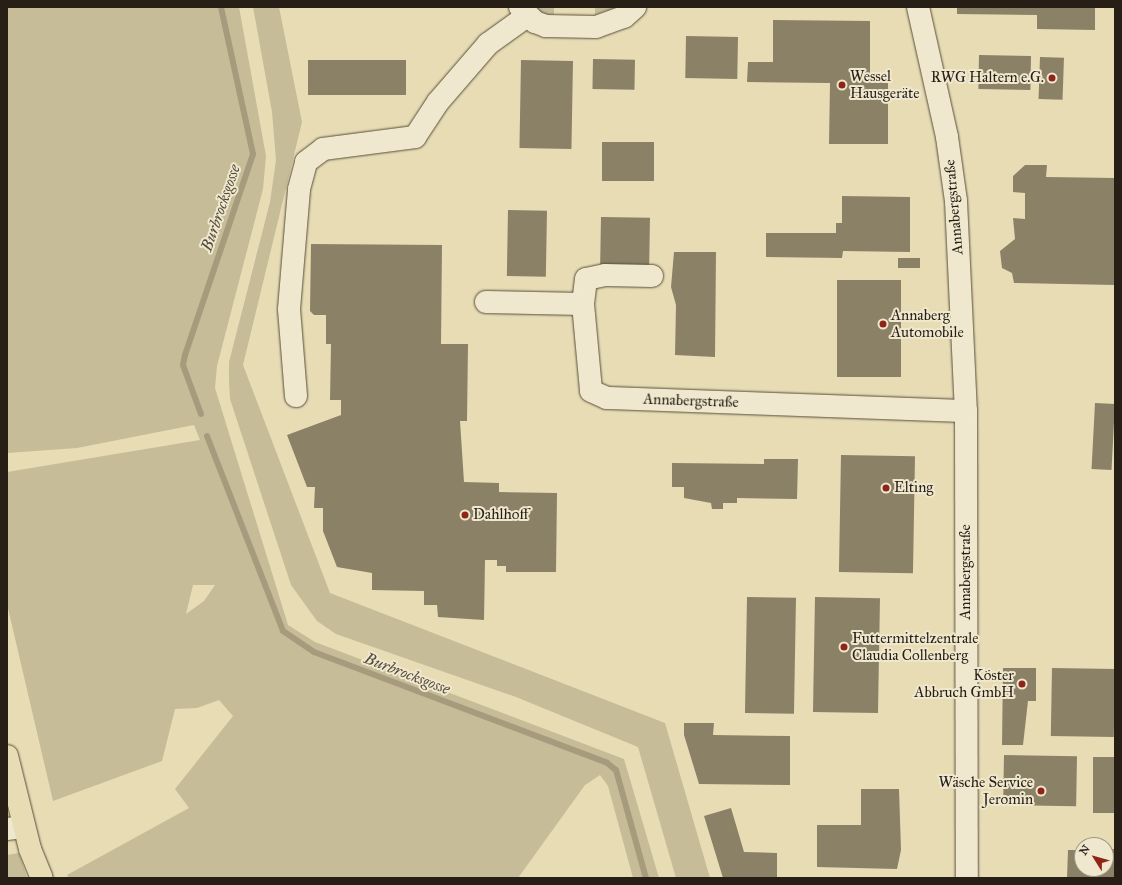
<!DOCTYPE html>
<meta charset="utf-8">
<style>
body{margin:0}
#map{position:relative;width:1122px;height:885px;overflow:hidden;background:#e7dcb3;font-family:"IM FELL Great Primer",serif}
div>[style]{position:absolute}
.green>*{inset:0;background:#c6bc98}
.stream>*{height:6px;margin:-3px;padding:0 3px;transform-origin:3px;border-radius:3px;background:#a69b7d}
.building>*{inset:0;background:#8b8167;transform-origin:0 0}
.roads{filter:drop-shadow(0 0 1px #574e3c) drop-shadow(0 0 1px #574e3c)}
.minor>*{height:22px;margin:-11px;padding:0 11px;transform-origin:11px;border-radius:11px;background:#efe8ce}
.major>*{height:22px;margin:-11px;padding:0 11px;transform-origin:11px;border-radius:11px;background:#e7dcb3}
.dots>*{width:11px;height:11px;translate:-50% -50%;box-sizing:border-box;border:2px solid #efe8ce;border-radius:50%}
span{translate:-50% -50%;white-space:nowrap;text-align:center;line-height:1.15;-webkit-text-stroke:4px #efe8ce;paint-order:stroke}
.poi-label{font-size:15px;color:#271e15}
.left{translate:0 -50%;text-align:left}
.right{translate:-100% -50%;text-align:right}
.street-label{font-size:15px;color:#271e15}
.water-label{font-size:16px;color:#534a39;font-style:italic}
.frame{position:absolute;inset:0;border:8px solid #271e15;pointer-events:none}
.north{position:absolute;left:1074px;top:837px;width:40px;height:40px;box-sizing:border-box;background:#efe8ce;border:1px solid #9f9784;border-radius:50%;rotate:307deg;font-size:11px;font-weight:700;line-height:16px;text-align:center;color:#271e15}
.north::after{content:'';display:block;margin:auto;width:14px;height:18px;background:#8f2418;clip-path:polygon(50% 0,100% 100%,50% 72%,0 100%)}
</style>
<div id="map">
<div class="green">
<i style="clip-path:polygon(evenodd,7px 7px,239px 7px,266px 156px,263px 189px,217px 366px,215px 388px,288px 625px,315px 642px,624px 759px,659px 878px,633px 878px,608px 786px,600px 775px,585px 785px,518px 878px,69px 878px,67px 875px,189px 808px,175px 789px,233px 716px,219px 700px,197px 708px,175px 709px,162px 761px,53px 801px,7px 604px,7px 472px,200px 440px,194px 425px,77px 448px,7px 453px,7px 7px,193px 585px,215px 585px,204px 601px,186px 614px,193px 585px)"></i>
<i style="clip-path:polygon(253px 7px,279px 7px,302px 122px,243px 365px,330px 593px,665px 723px,710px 878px,676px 878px,638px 747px,516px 697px,336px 634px,317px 621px,291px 585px,230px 399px,229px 381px,229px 362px,270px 202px,276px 160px,272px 112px)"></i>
<i style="clip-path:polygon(533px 7px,554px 7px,554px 15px,543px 14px)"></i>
<i style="clip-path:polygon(595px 7px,617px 7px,595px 15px)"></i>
<i style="clip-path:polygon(19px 853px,27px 878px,7px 878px,7px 855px)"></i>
</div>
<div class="stream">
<i style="left:201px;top:414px;width:52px;rotate:-110.2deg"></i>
<i style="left:183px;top:365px;width:10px;rotate:-79deg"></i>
<i style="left:185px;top:355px;width:212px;rotate:-71.3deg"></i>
<i style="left:253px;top:154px;width:150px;rotate:-102.3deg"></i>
<i style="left:207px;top:436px;width:209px;rotate:68.7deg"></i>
<i style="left:283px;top:631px;width:37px;rotate:34deg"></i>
<i style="left:314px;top:652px;width:313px;rotate:20.7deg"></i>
<i style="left:607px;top:763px;width:11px;rotate:38deg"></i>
<i style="left:616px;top:770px;width:112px;rotate:74.5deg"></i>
</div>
<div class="building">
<i style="clip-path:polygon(957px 7px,1095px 7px,1095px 30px,1037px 29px,1037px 15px,957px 14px)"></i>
<i style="clip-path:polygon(773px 20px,870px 21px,870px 82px,888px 83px,888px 144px,829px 144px,830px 83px,747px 82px,748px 62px,773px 62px)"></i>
<i style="left:686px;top:36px;width:52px;height:42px;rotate:1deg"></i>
<i style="left:979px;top:55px;width:52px;height:34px;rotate:1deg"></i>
<i style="left:1040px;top:57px;width:24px;height:42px;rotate:2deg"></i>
<i style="left:593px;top:59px;width:42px;height:30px;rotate:1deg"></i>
<i style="left:308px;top:60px;width:98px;height:35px"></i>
<i style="left:521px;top:60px;width:52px;height:88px;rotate:1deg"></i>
<i style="left:602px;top:142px;width:52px;height:39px"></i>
<i style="clip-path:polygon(1025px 165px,1047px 165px,1046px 177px,1115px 178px,1115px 285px,1014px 283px,1012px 273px,1002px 268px,1000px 251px,1015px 239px,1013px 218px,1025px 219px,1025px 193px,1013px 192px,1013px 176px)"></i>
<i style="clip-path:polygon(842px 196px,910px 197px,910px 252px,843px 251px,842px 258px,766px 257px,766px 233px,836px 233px,836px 223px,842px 223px)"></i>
<i style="left:508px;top:210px;width:39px;height:66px;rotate:1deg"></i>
<i style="left:601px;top:217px;width:49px;height:48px;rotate:1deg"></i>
<i style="clip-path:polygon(311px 244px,442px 245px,441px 344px,468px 344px,467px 421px,460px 421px,464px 482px,499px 483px,499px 492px,557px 493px,556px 572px,506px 572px,506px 566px,497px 566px,497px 560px,485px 560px,484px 620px,438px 617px,437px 605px,424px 605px,424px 591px,372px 590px,372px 573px,337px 567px,323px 531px,323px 508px,314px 508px,315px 487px,307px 487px,287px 435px,341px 415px,341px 400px,330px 400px,331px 344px,326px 344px,326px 315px,314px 315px,310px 311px)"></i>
<i style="clip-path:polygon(674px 252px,716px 252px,715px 357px,675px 355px,676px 305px,671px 287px)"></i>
<i style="left:898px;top:258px;width:22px;height:10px"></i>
<i style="left:837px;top:280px;width:64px;height:97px"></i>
<i style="left:1095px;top:403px;width:20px;height:66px;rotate:3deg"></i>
<i style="left:841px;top:455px;width:74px;height:117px;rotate:1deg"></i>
<i style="clip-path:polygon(764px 459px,798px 459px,797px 499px,737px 498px,737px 503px,723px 503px,723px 509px,712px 509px,711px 503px,684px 498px,684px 487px,672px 487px,672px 463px,764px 464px)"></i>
<i style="left:747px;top:597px;width:49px;height:116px;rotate:1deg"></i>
<i style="left:815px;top:597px;width:65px;height:115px;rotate:1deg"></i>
<i style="clip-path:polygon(1003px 668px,1036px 668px,1036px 701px,1028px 701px,1023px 745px,1002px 745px)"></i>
<i style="left:1052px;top:668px;width:63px;height:68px;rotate:1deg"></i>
<i style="clip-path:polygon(684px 723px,714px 723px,713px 735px,790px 736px,790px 785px,699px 784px,684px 735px)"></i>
<i style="left:1004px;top:755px;width:73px;height:50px;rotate:1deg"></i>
<i style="left:1093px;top:757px;width:22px;height:56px"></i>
<i style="clip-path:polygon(861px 789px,899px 789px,901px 850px,897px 869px,817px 867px,817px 825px,861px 825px)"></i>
<i style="clip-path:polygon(731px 808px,744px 852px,777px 853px,777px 878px,723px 878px,704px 816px)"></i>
<i style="clip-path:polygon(1106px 849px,1115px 849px,1115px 878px,1067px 878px,1068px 850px,1082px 850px,1082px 869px,1106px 869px)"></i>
</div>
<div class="roads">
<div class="minor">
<i style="left:520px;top:7px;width:21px;rotate:45deg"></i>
<i style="left:535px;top:22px;width:12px;rotate:20deg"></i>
<i style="left:546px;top:26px;width:50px;rotate:1.1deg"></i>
<i style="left:596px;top:27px;width:30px;rotate:-20deg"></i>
<i style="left:624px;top:17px;width:15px;rotate:-42deg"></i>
<i style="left:918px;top:7px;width:133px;rotate:77.4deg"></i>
<i style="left:947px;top:137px;width:65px;rotate:82deg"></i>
<i style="left:956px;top:201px;width:210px;rotate:87.3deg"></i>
<i style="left:966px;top:411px;width:467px;rotate:89.9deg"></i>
<i style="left:652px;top:276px;width:47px;rotate:-178.8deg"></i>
<i style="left:605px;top:275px;width:19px;rotate:168deg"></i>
<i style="left:586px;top:279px;width:25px;rotate:97deg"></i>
<i style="left:583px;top:304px;width:87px;rotate:84.7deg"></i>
<i style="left:591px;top:391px;width:17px;rotate:24deg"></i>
<i style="left:607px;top:398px;width:359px;rotate:2.1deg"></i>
<i style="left:486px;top:302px;width:97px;rotate:1.2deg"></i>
<i style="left:296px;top:396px;width:87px;rotate:-94.6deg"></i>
<i style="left:289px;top:309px;width:120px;rotate:-85.2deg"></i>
<i style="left:299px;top:189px;width:28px;rotate:-75deg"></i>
<i style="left:306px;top:162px;width:21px;rotate:-37deg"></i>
<i style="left:323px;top:149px;width:93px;rotate:-7.4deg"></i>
<i style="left:415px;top:137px;width:42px;rotate:-56.7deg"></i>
<i style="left:438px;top:102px;width:77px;rotate:-49.2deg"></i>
<i style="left:488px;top:44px;width:48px;rotate:-35.7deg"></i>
<i style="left:7px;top:829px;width:17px;rotate:-7deg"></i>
</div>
<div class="major">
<i style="left:7px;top:756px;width:96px;rotate:76.1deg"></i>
<i style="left:30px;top:849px;width:31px;rotate:68deg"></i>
</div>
</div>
<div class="dots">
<i style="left:1052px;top:78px;background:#8f2418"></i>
<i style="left:842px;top:85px;background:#8f2418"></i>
<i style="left:883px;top:324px;background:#8f2418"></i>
<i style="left:886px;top:488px;background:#8f2418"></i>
<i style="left:465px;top:515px;background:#8f2418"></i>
<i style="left:844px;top:647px;background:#8f2418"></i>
<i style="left:1022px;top:684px;background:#8f2418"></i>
<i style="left:1041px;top:791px;background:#8f2418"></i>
</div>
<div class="poi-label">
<span class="left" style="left:850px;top:85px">Wessel<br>Hausgeräte</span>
<span class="right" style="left:1044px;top:78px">RWG Haltern e.G.</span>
<span class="left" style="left:891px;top:324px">Annaberg<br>Automobile</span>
<span class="left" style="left:894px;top:488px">Elting</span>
<span class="left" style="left:473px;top:515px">Dahlhoff</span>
<span class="left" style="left:852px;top:647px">Futtermittelzentrale<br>Claudia Collenberg</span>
<span class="right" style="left:1014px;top:684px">Köster<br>Abbruch GmbH</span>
<span class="right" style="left:1033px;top:791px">Wäsche Service<br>Jeromin</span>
</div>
<div class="street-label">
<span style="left:954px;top:207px;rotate:-95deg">Annabergstraße</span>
<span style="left:691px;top:401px;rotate:2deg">Annabergstraße</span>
<span style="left:966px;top:572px;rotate:-90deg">Annabergstraße</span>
</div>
<div class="water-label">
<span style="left:221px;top:208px;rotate:-71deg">Burbrocksgosse</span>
<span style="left:407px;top:674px;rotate:21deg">Burbrocksgosse</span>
</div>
<div class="frame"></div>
<div class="north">N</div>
</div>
